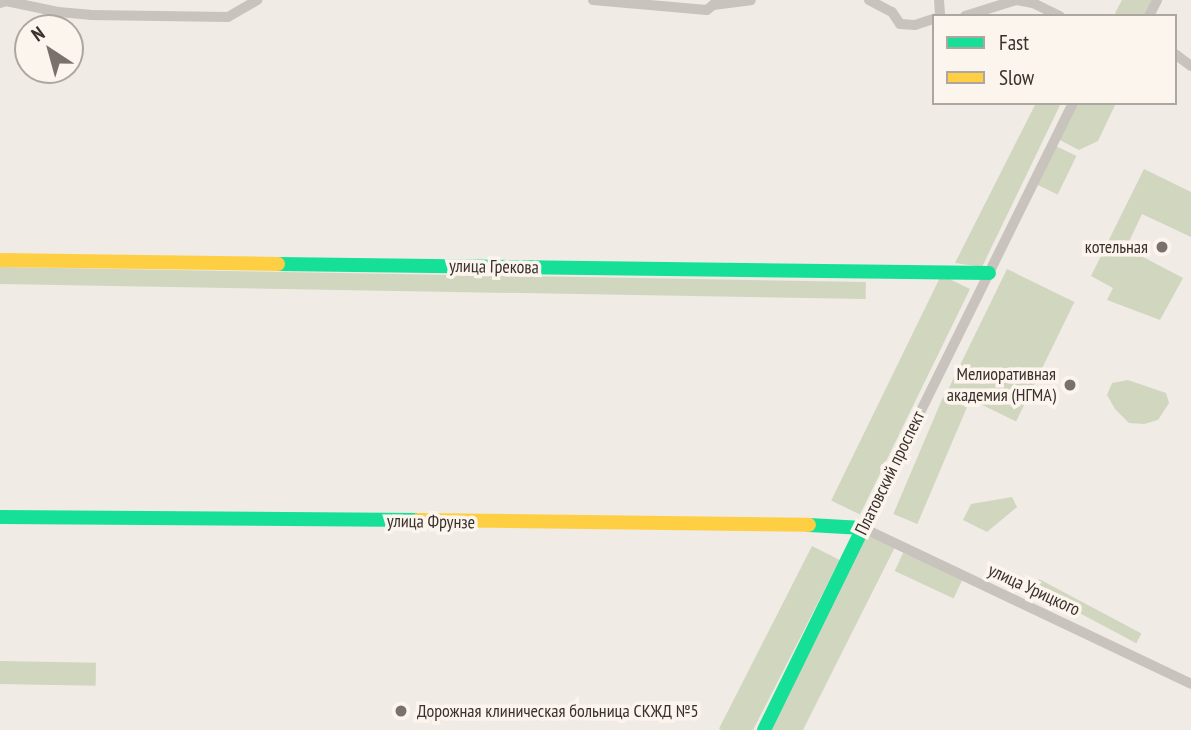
<!DOCTYPE html>
<meta charset="utf-8">
<style>
body{margin:0}
#map{position:relative;width:1191px;height:730px;overflow:hidden;background:#f0ebe5;font-family:"PT Sans Narrow",sans-serif}
div>[style]{position:absolute}
.green>*{inset:0;background:#d1d6bf;transform-origin:0 0}
.street>*{height:10px;margin:-5px;padding:0 5px;transform-origin:5px;border-radius:5px;background:#c9c3be}
.fast>*{height:14px;margin:-7px;padding:0 7px;transform-origin:7px;border-radius:7px;background:#16e098}
.slow>*{height:14px;margin:-7px;padding:0 7px;transform-origin:7px;border-radius:7px;background:#ffcf43}
.dots>*{width:19px;height:19px;translate:-50% -50%;box-sizing:border-box;border:4px solid #fbf5ee;border-radius:50%}
span{translate:-50% -50%;white-space:nowrap;text-align:center;line-height:1.15;-webkit-text-stroke:7px #fbf5ee;paint-order:stroke}
.poi-label{font-size:18px;color:#3b302b}
.right{translate:-100% -50%;text-align:right}
.left{translate:0 -50%;text-align:left}
.street-label{font-size:18px;color:#3b302b}
.legend{position:absolute;left:932px;top:14px;width:245px;height:91px;box-sizing:border-box;background:#fbf5ee;border:2px solid #aea6a0;margin:0;padding:9px 12px;list-style:none;font-size:21px;color:#3b302b}
.legend li{display:flex;align-items:center;gap:14px;height:35px}
.legend b{width:35px;border:2px solid #aea6a0}
.north{position:absolute;left:14px;top:14px;width:70px;height:70px;box-sizing:border-box;background:#fbf5ee;border:2px solid #aea6a0;border-radius:50%;rotate:324deg;font-size:19px;font-weight:700;line-height:28px;text-align:center;color:#3b302b}
.north::after{content:'';display:block;margin:auto;width:24px;height:32px;background:#7a716c;clip-path:polygon(50% 0,100% 100%,50% 72%,0 100%)}
</style>
<div id="map">
<div class="green">
<i style="clip-path:polygon(1122px 0,1152px 0,1144px 16px,1118px 16px,1115px 13px)"></i>
<i style="clip-path:polygon(1036px 103px,1061px 103px,982px 267px,955px 263px)"></i>
<i style="clip-path:polygon(1075px 103px,1116px 103px,1098px 141px,1079px 150px,1058px 139px)"></i>
<i style="left:1054px;top:145px;width:25px;height:43px;rotate:26deg"></i>
<i style="clip-path:polygon(1144px 169px,1191px 192px,1191px 237px,1142px 214px,1126px 248px,1183px 278px,1160px 320px,1107px 300px,1113px 288px,1091px 276px)"></i>
<i style="left:0;top:267px;width:866px;height:17px;rotate:1deg"></i>
<i style="left:1007px;top:269px;width:75px;height:133px;rotate:26deg"></i>
<i style="left:970px;top:289px;width:251px;height:32px;rotate:116deg"></i>
<i style="clip-path:polygon(1128px 380px,1166px 393px,1169px 403px,1158px 420px,1144px 424px,1129px 423px,1115px 409px,1107px 395px,1112px 383px)"></i>
<i style="left:943px;top:397px;width:26px;height:127px;rotate:23deg"></i>
<i style="clip-path:polygon(1012px 497px,1017px 507px,987px 532px,963px 520px,971px 504px)"></i>
<i style="clip-path:polygon(866px 534px,895px 547px,803px 730px,771px 730px)"></i>
<i style="left:812px;top:546px;width:31px;height:205px;rotate:27deg"></i>
<i style="left:904px;top:551px;width:65px;height:22px;rotate:25deg"></i>
<i style="left:1039px;top:579px;width:116px;height:11px;rotate:28deg"></i>
<i style="left:0;top:661px;width:96px;height:23px;rotate:1deg"></i>
</div>
<div class="street">
<i style="left:593px;top:0;width:114px;rotate:5deg"></i>
<i style="left:707px;top:10px;width:8px;rotate:-40deg"></i>
<i style="left:713px;top:5px;width:38px;rotate:-7deg"></i>
<i style="left:869px;top:0;width:26px;rotate:28deg"></i>
<i style="left:892px;top:12px;width:14px;rotate:56deg"></i>
<i style="left:900px;top:24px;width:15px;rotate:4deg"></i>
<i style="left:915px;top:25px;width:20px;rotate:-18deg"></i>
<i style="left:939px;top:0;width:16px;rotate:86deg"></i>
<i style="left:0;top:3px;width:6px;rotate:-18deg"></i>
<i style="left:6px;top:1px;width:53px;rotate:11.9deg"></i>
<i style="left:58px;top:12px;width:32px;rotate:5deg"></i>
<i style="left:90px;top:15px;width:138px;rotate:0.8deg"></i>
<i style="left:228px;top:17px;width:34px;rotate:-30deg"></i>
<i style="left:965px;top:16px;width:53px;rotate:-17.4deg"></i>
<i style="left:1016px;top:0;width:17px;rotate:10deg"></i>
<i style="left:1033px;top:3px;width:30px;rotate:26deg"></i>
<i style="left:1149px;top:16px;width:18px;rotate:-63deg"></i>
<i style="left:1175px;top:54px;width:20px;rotate:37deg"></i>
<i style="left:1073px;top:103px;width:474px;rotate:116.3deg"></i>
<i style="left:863px;top:528px;width:363px;rotate:25.4deg"></i>
</div>
<div class="fast">
<i style="left:278px;top:264px;width:711px;rotate:0.73deg"></i>
<i style="left:0;top:517px;width:418px;rotate:0.4deg"></i>
<i style="left:764px;top:730px;width:225px;rotate:-63.9deg"></i>
<i style="left:863px;top:528px;width:54px;rotate:-176.8deg"></i>
</div>
<div class="slow">
<i style="left:0;top:260px;width:278px;rotate:0.8deg"></i>
<i style="left:418px;top:520px;width:391px;rotate:0.7deg"></i>
</div>
<div class="dots">
<i style="left:1162px;top:247px;background:#7a716c"></i>
<i style="left:1070px;top:385px;background:#7a716c"></i>
<i style="left:401px;top:711px;background:#7a716c"></i>
</div>
<div class="poi-label">
<span class="right" style="left:1148px;top:247px">котельная</span>
<span class="right" style="left:1056px;top:385px">Мелиоративная<br>академия (НГМА)</span>
<span class="left" style="left:417px;top:711px">Дорожная клиническая больница СКЖД №5</span>
</div>
<div class="street-label">
<span style="left:494px;top:267px;rotate:1deg">улица Грекова</span>
<span style="left:890px;top:473px;rotate:-64deg">Платовский проспект</span>
<span style="left:431px;top:522px;rotate:1deg">улица Фрунзе</span>
<span style="left:1034px;top:590px;rotate:25deg">улица Урицкого</span>
</div>
<ul class="legend">
<li><b style="height:9px;background:#16e098"></b>Fast</li>
<li><b style="height:9px;background:#ffcf43"></b>Slow</li>
</ul>
<div class="north">N</div>
</div>
